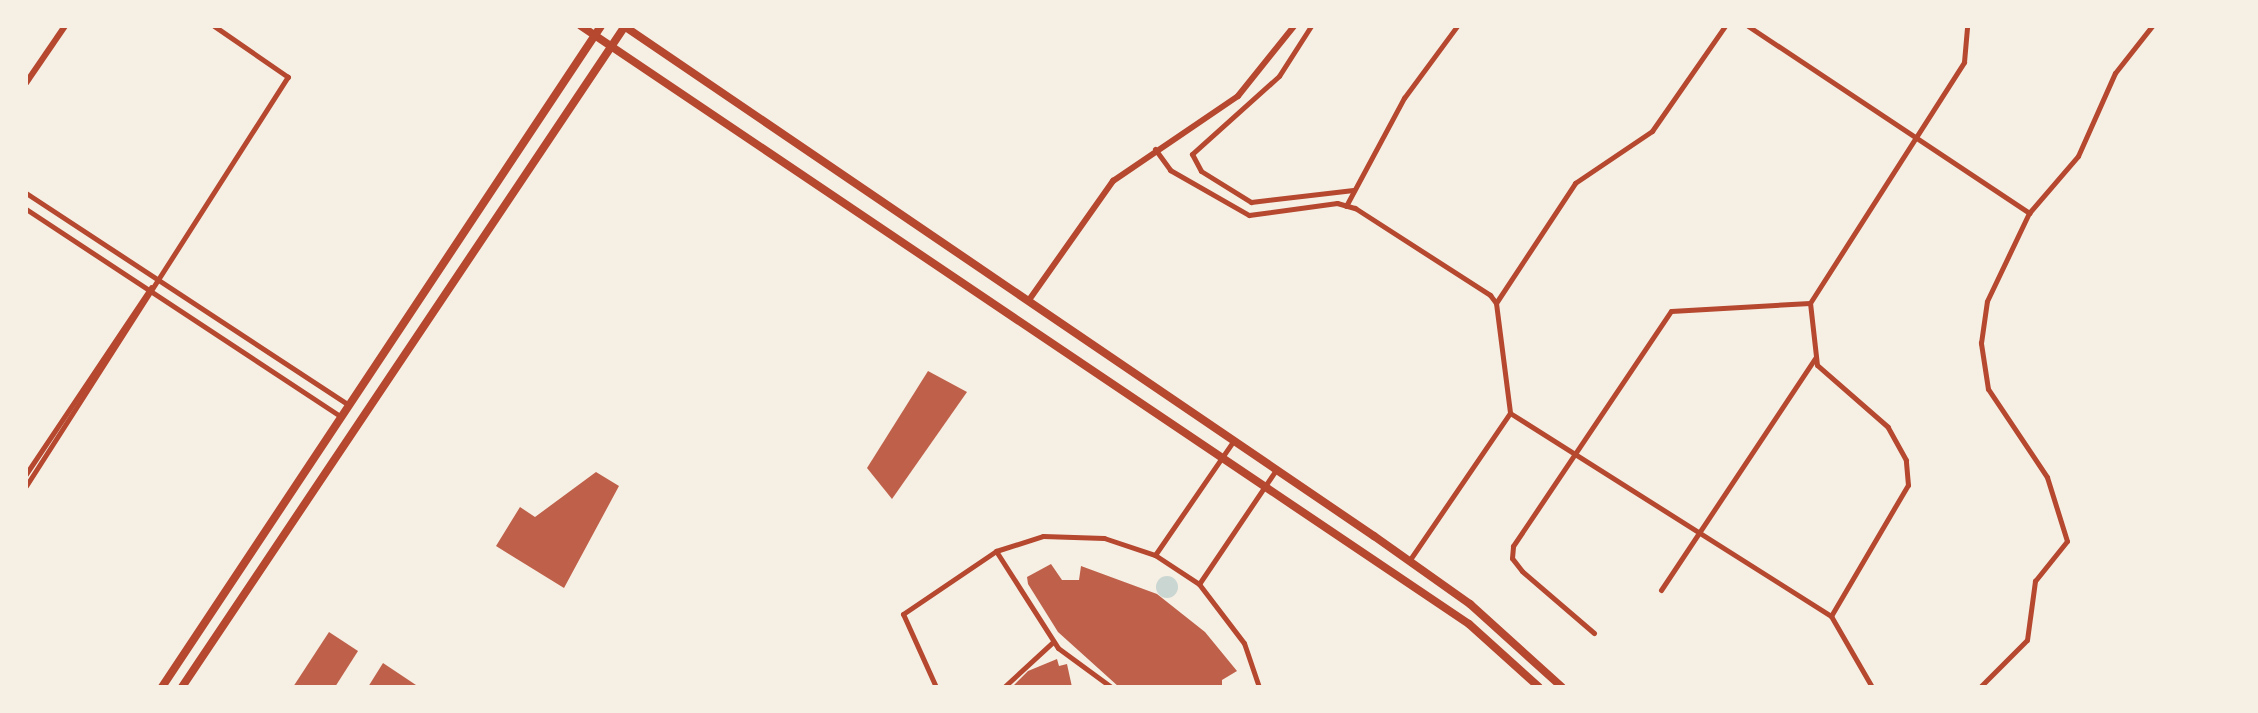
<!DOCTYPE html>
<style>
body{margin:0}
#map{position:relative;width:2258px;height:713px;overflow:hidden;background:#f6efe4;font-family:"Noto Sans",sans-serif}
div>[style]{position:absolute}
.water>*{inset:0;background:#c9d6d2}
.round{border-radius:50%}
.building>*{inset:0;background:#bf614a}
.minor>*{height:5px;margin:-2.5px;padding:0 2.5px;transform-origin:2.5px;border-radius:2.5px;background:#b5482f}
.tertiary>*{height:6px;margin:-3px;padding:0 3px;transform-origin:3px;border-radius:3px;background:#b5482f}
.primary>*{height:8px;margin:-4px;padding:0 4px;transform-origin:4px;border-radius:4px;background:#b5482f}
span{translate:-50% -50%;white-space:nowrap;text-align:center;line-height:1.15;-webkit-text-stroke:7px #f6efe4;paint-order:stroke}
.frame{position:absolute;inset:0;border:28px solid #f6efe4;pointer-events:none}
</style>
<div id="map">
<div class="water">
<i class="round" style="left:1156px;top:576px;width:22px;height:22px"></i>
</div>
<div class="building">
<i style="clip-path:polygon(928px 371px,967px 392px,892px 499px,867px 468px)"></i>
<i style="clip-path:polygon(596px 472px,619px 486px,564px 588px,496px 546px,520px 507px,535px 517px)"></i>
<i style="clip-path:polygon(1051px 564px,1062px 580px,1079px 580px,1081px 566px,1157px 594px,1205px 632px,1237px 671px,1222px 680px,1222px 687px,1119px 687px,1058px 632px,1028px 584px,1027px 577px)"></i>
<i style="clip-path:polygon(329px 632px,358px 651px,335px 687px,293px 687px)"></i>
<i style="clip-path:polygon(1057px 659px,1059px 666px,1067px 664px,1072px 687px,1012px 687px,1028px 671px)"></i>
<i style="clip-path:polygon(383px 663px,419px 687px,368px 687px)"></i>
</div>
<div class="minor">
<i style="left:1311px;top:26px;width:59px;rotate:122.6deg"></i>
<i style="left:1279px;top:76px;width:117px;rotate:138.1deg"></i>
<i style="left:1192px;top:154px;width:19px;rotate:62deg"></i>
<i style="left:1201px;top:171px;width:59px;rotate:31.8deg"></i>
<i style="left:1251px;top:202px;width:103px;rotate:-6.7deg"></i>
<i style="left:1748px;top:26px;width:338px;rotate:33.6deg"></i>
<i style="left:1155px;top:149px;width:26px;rotate:54deg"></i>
<i style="left:1170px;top:170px;width:91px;rotate:29.7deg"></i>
<i style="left:1249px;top:215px;width:89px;rotate:-7.8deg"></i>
<i style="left:1337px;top:203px;width:19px;rotate:16deg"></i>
<i style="left:1355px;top:208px;width:161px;rotate:32.8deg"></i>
<i style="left:1490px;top:295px;width:10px;rotate:53deg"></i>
<i style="left:1496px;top:303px;width:111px;rotate:82.7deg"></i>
<i style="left:1510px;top:413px;width:380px;rotate:32.3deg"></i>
<i style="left:1831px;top:616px;width:82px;rotate:60deg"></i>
<i style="left:26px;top:193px;width:386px;rotate:33.3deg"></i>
<i style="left:1346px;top:206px;width:123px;rotate:-61.8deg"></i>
<i style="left:1404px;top:98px;width:89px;rotate:-53.6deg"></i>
<i style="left:26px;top:209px;width:377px;rotate:33.4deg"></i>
<i style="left:1496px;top:303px;width:144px;rotate:-56.6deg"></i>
<i style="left:1575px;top:183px;width:93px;rotate:-34deg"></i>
<i style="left:1652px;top:131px;width:128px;rotate:-55.2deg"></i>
<i style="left:26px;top:474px;width:225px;rotate:-56.2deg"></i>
<i style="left:26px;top:486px;width:486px;rotate:-57.4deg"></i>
<i style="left:288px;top:77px;width:90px;rotate:-145.4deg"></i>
<i style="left:996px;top:551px;width:115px;rotate:57.4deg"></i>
<i style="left:1058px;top:648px;width:66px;rotate:36.3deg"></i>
<i style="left:1155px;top:555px;width:140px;rotate:-55.5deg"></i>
<i style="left:1409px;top:561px;width:179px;rotate:-55.7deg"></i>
<i style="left:1199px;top:584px;width:138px;rotate:-56deg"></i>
<i style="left:1661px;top:590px;width:280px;rotate:-56.4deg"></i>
<i style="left:1831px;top:616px;width:152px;rotate:-59.6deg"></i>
<i style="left:1908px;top:485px;width:25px;rotate:-95deg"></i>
<i style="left:1906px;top:460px;width:38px;rotate:-119deg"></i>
<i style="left:1888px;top:427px;width:94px;rotate:-138.9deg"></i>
<i style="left:1817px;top:365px;width:62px;rotate:-96.4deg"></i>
<i style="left:1810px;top:303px;width:286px;rotate:-57.4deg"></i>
<i style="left:1964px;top:62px;width:36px;rotate:-85deg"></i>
<i style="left:1594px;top:633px;width:95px;rotate:-139.3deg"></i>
<i style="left:1522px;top:571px;width:16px;rotate:-128deg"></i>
<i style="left:1512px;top:558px;width:12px;rotate:-85deg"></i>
<i style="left:1513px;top:546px;width:283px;rotate:-56.1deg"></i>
<i style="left:1671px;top:311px;width:139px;rotate:-3.3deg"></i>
<i style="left:936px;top:687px;width:80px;rotate:-114.3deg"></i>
<i style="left:903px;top:614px;width:112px;rotate:-34.1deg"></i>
<i style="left:996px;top:551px;width:49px;rotate:-17.7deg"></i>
<i style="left:1043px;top:536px;width:61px;rotate:1.9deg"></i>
<i style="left:1104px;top:538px;width:54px;rotate:18.4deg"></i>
<i style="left:1155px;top:555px;width:53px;rotate:33.4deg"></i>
<i style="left:1199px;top:584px;width:74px;rotate:52.7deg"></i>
<i style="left:1244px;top:643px;width:46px;rotate:71.2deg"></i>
<i style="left:1004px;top:687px;width:67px;rotate:-42.6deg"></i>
<i style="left:1980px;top:687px;width:66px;rotate:-45deg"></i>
<i style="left:2027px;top:640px;width:60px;rotate:-82.3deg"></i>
<i style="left:2035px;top:581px;width:51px;rotate:-51.3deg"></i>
<i style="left:2067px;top:541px;width:67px;rotate:-107.4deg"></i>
<i style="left:2047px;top:477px;width:106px;rotate:-123.8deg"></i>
<i style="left:1988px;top:389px;width:47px;rotate:-98.7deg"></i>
<i style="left:1981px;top:343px;width:42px;rotate:-81.9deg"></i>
<i style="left:1987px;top:301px;width:98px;rotate:-64.5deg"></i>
<i style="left:2029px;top:213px;width:75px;rotate:-49.3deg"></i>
<i style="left:2078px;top:156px;width:91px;rotate:-66deg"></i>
<i style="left:2115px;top:73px;width:60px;rotate:-51.8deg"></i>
</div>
<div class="tertiary">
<i style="left:26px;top:83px;width:69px;rotate:-55.6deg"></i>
<i style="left:1029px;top:300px;width:146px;rotate:-54.8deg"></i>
<i style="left:1113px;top:181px;width:151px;rotate:-34.2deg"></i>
<i style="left:1238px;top:96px;width:90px;rotate:-51.3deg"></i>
</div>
<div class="primary">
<i style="left:581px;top:26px;width:1071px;rotate:33.96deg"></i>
<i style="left:1469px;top:624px;width:94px;rotate:42deg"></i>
<i style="left:624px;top:26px;width:907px;rotate:34.22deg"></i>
<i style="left:1374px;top:536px;width:118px;rotate:35.3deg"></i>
<i style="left:1470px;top:604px;width:124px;rotate:42.1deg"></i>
<i style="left:162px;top:687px;width:793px;rotate:-56.41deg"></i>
<i style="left:182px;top:687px;width:796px;rotate:-56.17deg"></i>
</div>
<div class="frame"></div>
</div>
